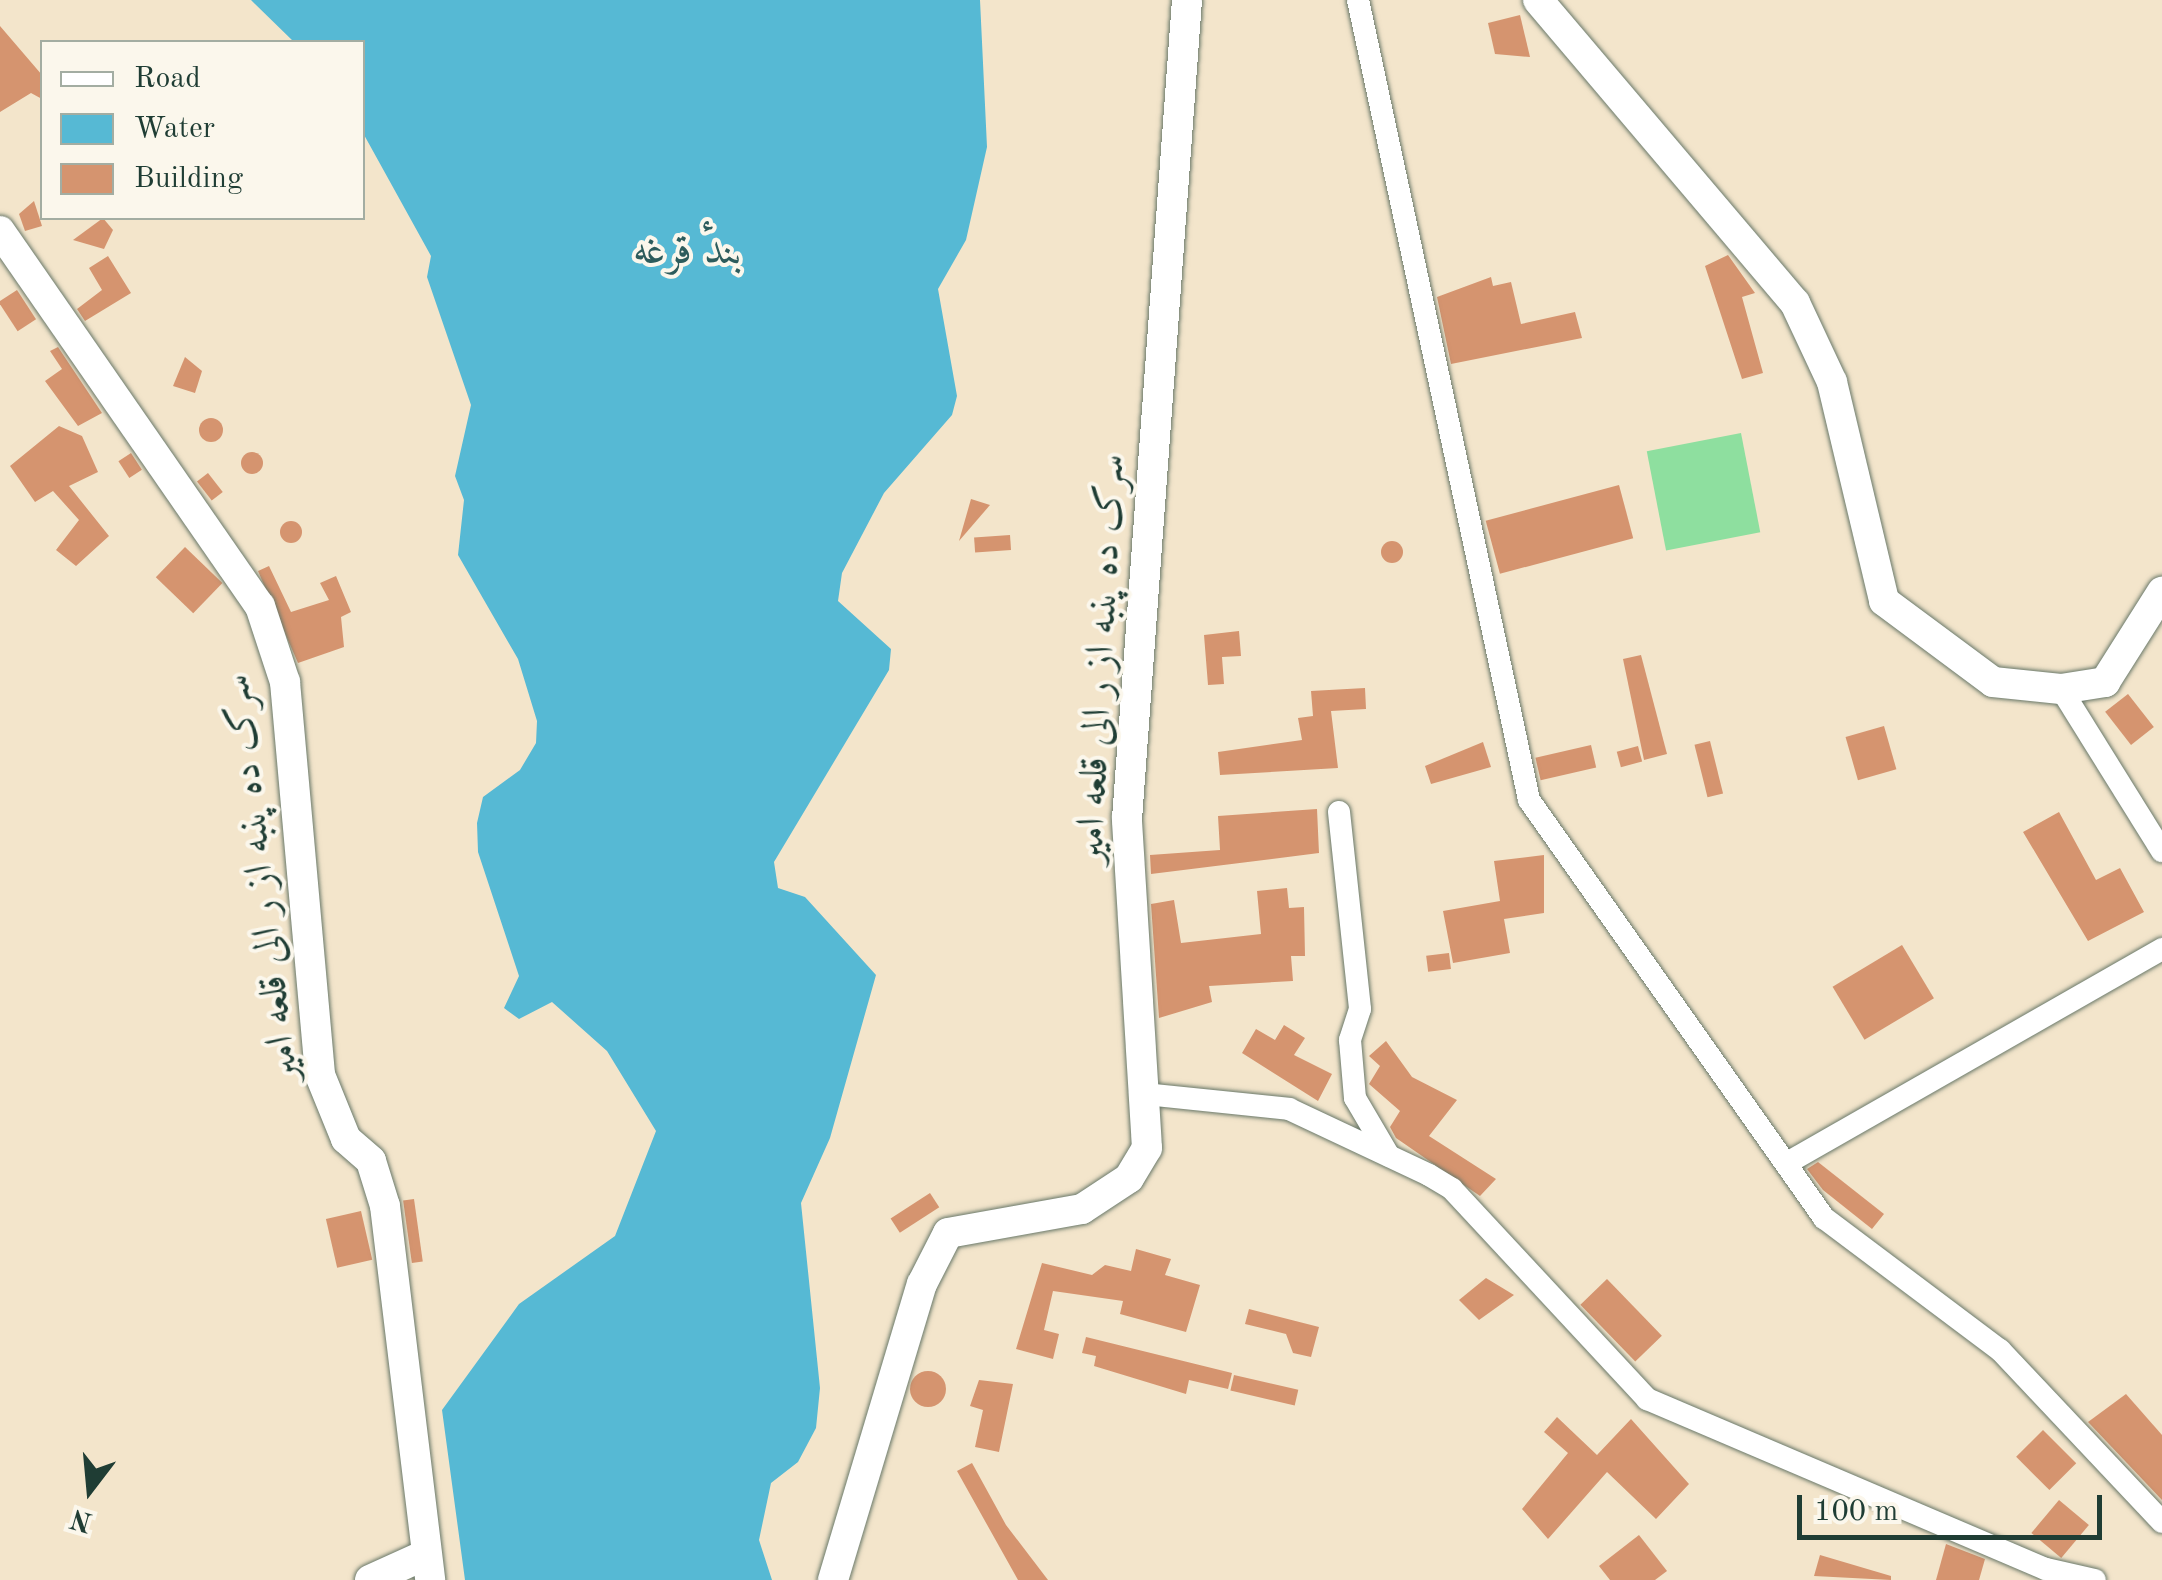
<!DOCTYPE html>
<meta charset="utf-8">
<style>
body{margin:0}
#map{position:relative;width:2162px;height:1580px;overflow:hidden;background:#f3e5cb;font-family:"Old Standard TT",Amiri,serif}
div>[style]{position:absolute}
.green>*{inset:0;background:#8edf9f;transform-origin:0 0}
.water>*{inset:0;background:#56b9d4}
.building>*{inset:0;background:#d5946f;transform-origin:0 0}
.round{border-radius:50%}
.roads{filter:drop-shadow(0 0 2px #697869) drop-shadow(0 0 2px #697869)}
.street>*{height:22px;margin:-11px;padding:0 11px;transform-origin:11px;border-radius:11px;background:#fff}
.secondary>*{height:30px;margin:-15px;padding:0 15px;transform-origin:15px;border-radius:15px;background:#fff}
span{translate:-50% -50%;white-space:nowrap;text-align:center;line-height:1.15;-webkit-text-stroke:8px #fbf7ec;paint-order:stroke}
.street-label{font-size:40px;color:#1f3d34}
.water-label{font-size:42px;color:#2d5c5c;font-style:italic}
.legend{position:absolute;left:40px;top:40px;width:325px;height:180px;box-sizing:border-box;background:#fbf7ec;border:2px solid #a3ada2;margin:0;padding:12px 18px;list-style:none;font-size:30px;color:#1f3d34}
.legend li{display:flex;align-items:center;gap:20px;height:50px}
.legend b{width:50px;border:2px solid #a3ada2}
.north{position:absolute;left:40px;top:1440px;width:100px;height:100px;-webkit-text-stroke:8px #fbf7ec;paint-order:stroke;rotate:196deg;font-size:28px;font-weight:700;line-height:40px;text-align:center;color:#1f3d34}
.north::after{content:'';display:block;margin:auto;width:35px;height:45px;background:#1f3d34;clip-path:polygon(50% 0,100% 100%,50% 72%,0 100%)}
.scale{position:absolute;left:1797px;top:1495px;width:305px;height:45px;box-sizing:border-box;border:5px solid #1f3d34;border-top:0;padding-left:12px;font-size:30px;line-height:35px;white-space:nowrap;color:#1f3d34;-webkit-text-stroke:8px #fbf7ec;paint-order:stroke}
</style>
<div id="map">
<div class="green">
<i style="left:1741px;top:433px;width:101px;height:96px;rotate:79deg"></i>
</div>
<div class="water">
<i style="clip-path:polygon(251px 0,980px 0,987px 147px,966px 240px,938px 289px,957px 396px,952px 415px,884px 493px,842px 573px,838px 601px,891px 649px,889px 670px,774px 862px,778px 888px,805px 897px,876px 975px,830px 1138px,801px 1203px,820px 1388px,816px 1428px,798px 1462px,771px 1483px,759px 1540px,772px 1580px,465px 1580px,442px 1410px,519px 1304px,615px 1236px,656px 1131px,607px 1051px,552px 1002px,519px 1019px,504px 1008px,519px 976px,478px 852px,477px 823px,483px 797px,520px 770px,536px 743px,537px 721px,518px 659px,458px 555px,464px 500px,455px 476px,471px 405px,427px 277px,431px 256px,363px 133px,362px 42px,294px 42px)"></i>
</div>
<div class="building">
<i style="clip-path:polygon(1520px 15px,1530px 57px,1495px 54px,1488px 23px)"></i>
<i style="clip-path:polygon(0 26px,42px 75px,42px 99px,31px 93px,0 112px)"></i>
<i style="clip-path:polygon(34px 201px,42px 226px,25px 231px,19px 214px)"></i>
<i style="clip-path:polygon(103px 218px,113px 230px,104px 249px,73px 240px)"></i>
<i style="clip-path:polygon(1728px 255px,1755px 293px,1742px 297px,1763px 373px,1742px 379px,1705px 266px)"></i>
<i style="clip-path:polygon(108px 256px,131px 293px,85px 321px,77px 309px,102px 290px,89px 268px)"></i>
<i style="clip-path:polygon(1491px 277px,1493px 286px,1511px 282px,1521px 324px,1575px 312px,1582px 338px,1451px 364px,1437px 297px)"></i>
<i style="left:17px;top:290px;width:35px;height:22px;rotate:57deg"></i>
<i style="clip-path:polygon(58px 347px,102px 413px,78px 426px,45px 381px,62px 369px,50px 351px)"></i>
<i style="clip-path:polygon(185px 357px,202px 371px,195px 393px,173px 386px)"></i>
<i class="round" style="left:199px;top:418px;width:24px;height:24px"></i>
<i style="clip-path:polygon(59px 426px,82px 436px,98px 472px,69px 486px,109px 536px,76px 566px,56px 550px,79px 520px,53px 491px,35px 502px,10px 466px)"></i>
<i class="round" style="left:241px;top:452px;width:22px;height:22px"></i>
<i style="left:131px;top:453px;width:20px;height:15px;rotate:57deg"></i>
<i style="left:208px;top:473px;width:24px;height:14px;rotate:52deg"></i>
<i style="left:1619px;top:485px;width:55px;height:138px;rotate:75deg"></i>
<i style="clip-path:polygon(971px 499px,990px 505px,959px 541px)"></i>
<i class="round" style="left:280px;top:521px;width:22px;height:22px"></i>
<i style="left:1010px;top:535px;width:15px;height:36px;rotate:86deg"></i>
<i class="round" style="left:1381px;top:541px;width:22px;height:22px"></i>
<i style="left:185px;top:547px;width:52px;height:42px;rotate:44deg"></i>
<i style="clip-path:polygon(269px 566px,291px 612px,329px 600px,320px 583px,336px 576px,351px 612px,341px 617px,344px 647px,298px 663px,258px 571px)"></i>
<i style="clip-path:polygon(1239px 631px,1241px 656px,1222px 657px,1224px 684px,1208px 685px,1204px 635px)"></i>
<i style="clip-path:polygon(1641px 655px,1667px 754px,1644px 760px,1623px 659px)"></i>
<i style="clip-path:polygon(1365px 688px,1366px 709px,1331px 711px,1338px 768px,1220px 775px,1218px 752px,1302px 740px,1298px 718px,1313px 716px,1311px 691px)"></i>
<i style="left:2128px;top:694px;width:42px;height:29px;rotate:52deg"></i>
<i style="left:1884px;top:726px;width:45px;height:40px;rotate:74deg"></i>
<i style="left:1710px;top:741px;width:54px;height:16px;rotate:76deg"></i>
<i style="clip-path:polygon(1483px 742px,1491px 767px,1431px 784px,1425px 766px)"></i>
<i style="left:1591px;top:745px;width:23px;height:57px;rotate:77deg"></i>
<i style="left:1638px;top:746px;width:16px;height:22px;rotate:75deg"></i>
<i style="clip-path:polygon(1317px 809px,1319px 853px,1151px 874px,1150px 855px,1220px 850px,1218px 816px)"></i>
<i style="clip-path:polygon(2059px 812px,2096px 880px,2120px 868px,2144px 912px,2088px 941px,2023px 832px)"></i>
<i style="clip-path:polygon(1544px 855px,1544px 913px,1504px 919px,1510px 953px,1453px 963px,1443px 911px,1500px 901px,1494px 861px)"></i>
<i style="clip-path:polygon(1287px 888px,1289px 908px,1304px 907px,1305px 956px,1291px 956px,1293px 981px,1209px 986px,1212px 1002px,1159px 1018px,1151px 904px,1174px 900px,1181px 943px,1261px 934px,1257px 891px)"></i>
<i style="left:1902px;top:945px;width:62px;height:81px;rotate:59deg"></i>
<i style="left:1449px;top:953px;width:16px;height:23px;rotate:83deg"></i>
<i style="clip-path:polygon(1284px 1025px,1305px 1038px,1294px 1055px,1332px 1074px,1318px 1101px,1242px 1053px,1256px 1029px,1275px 1040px)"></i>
<i style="clip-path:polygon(1386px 1041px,1412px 1077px,1457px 1100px,1429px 1136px,1496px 1179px,1480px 1196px,1396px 1138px,1390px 1127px,1400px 1111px,1369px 1084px,1380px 1066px,1369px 1056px)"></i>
<i style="clip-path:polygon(1818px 1162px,1884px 1214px,1872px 1229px,1823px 1190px,1807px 1169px)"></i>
<i style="left:930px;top:1193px;width:17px;height:47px;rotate:57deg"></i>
<i style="left:414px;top:1199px;width:63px;height:11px;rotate:82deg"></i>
<i style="left:361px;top:1211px;width:50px;height:36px;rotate:77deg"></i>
<i style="clip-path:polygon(1136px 1249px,1171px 1259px,1165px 1275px,1200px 1285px,1186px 1332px,1120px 1314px,1123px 1301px,1053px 1291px,1044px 1330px,1059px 1334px,1053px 1359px,1016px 1349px,1042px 1263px,1092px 1275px,1105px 1265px,1131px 1271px)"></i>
<i style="clip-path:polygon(1486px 1278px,1514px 1295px,1479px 1320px,1459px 1300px)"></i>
<i style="left:1607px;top:1279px;width:79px;height:37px;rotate:46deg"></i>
<i style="clip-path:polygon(1249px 1309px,1319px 1327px,1311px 1357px,1293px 1353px,1286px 1334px,1245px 1324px)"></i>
<i style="clip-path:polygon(1086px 1337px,1232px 1373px,1228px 1389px,1189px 1380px,1186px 1394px,1094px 1366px,1096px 1356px,1082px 1353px)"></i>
<i class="round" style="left:910px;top:1371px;width:36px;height:36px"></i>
<i style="left:1234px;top:1375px;width:66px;height:16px;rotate:13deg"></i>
<i style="clip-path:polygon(979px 1380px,1013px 1384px,999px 1452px,975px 1447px,983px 1410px,970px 1406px)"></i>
<i style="clip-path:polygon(2126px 1394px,2162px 1435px,2162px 1500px,2088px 1422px)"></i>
<i style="clip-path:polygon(1557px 1417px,1597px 1455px,1631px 1419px,1689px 1484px,1656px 1519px,1607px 1472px,1548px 1539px,1522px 1509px,1568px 1453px,1544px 1432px)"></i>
<i style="left:2043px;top:1430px;width:47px;height:38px;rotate:45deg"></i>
<i style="clip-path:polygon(972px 1463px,1006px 1525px,1048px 1580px,1018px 1580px,957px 1471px)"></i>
<i style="left:2059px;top:1500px;width:39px;height:43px;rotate:40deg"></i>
<i style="clip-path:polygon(1639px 1535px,1667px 1571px,1655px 1580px,1610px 1580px,1599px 1566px)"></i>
<i style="clip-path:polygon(1946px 1544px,1985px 1559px,1979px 1580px,1936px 1580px)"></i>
<i style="clip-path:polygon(1820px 1555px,1891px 1576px,1891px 1580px,1814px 1576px)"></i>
</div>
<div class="roads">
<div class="street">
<i style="left:1358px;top:0;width:818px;rotate:77.93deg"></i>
<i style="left:1529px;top:800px;width:512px;rotate:54.79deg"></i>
<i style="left:1824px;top:1218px;width:220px;rotate:36.9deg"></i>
<i style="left:2000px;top:1350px;width:236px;rotate:46.7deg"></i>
<i style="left:2061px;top:689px;width:191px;rotate:58.1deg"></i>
<i style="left:1339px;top:812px;width:198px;rotate:83.9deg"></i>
<i style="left:1360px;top:1009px;width:33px;rotate:108deg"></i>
<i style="left:1350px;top:1040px;width:58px;rotate:85.1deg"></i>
<i style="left:1355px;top:1098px;width:67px;rotate:59.6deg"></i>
<i style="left:1145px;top:1094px;width:145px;rotate:5.9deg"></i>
<i style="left:1289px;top:1109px;width:155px;rotate:25.2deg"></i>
<i style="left:1429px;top:1175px;width:27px;rotate:31deg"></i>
<i style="left:1452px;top:1189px;width:287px;rotate:47.1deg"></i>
<i style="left:1647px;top:1399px;width:434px;rotate:23.1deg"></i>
<i style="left:2046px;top:1569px;width:50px;rotate:12.7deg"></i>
<i style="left:1787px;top:1163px;width:432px;rotate:-29.7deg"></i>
</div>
<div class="secondary">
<i style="left:1538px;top:0;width:397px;rotate:49.7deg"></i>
<i style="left:1795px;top:303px;width:87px;rotate:64.9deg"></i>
<i style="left:1832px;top:382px;width:225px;rotate:76.6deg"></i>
<i style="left:1884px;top:601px;width:136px;rotate:36.6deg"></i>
<i style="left:1993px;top:682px;width:68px;rotate:5.9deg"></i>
<i style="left:2061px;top:689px;width:45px;rotate:-9deg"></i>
<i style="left:2105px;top:682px;width:107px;rotate:-57.7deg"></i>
<i style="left:0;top:231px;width:456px;rotate:55.3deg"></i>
<i style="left:260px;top:606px;width:80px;rotate:71.8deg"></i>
<i style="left:285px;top:682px;width:395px;rotate:84.9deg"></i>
<i style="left:320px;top:1075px;width:69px;rotate:67.9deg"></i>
<i style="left:346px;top:1139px;width:33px;rotate:41deg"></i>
<i style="left:371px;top:1161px;width:47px;rotate:72.7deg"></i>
<i style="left:385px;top:1206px;width:377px;rotate:83.1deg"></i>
<i style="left:370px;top:1580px;width:60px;rotate:-24.4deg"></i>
<i style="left:833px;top:1580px;width:309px;rotate:-73.3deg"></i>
<i style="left:922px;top:1284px;width:57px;rotate:-63deg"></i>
<i style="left:948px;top:1233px;width:136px;rotate:-10.2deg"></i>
<i style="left:1082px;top:1209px;width:56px;rotate:-33.4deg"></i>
<i style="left:1129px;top:1178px;width:35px;rotate:-59deg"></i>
<i style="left:1147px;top:1148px;width:330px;rotate:-93.5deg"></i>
<i style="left:1127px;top:819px;width:821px;rotate:-85.81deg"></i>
</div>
</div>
<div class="street-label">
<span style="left:1102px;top:659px;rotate:-87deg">سرک ده پنبه از ر الی قلعه امیر</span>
<span style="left:262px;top:878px;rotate:-97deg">سرک ده پنبه از ر الی قلعه امیر</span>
</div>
<div class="water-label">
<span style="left:688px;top:252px">بندٔ قرغه</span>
</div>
<ul class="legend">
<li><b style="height:12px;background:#fff"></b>Road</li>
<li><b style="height:28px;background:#56b9d4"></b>Water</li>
<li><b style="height:28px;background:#d5946f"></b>Building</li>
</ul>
<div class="north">N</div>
<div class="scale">100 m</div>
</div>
